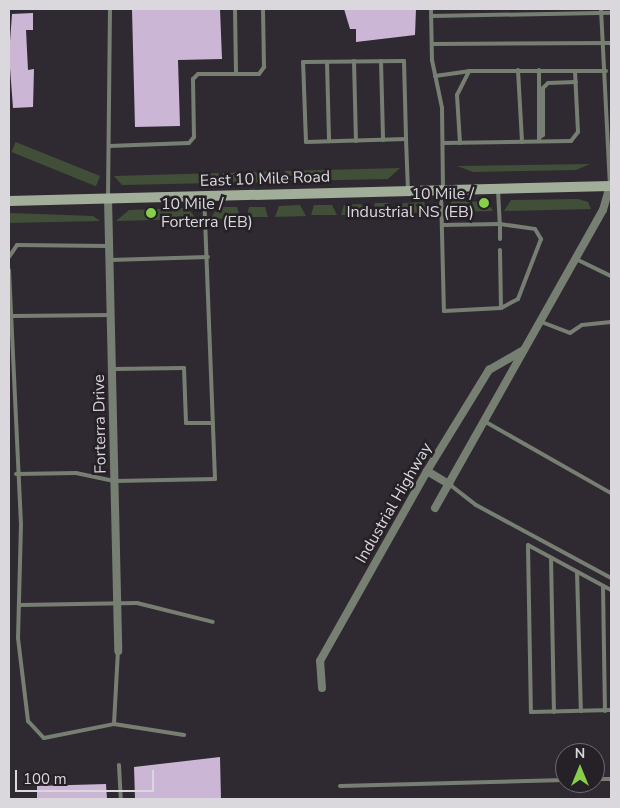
<!DOCTYPE html>
<style>
body{margin:0}
#map{position:relative;width:620px;height:808px;overflow:hidden;background:#2f2a31;font-family:"Nunito Sans",sans-serif}
div>[style]{position:absolute}
.green>*{inset:0;background:#414f38;transform-origin:0 0}
.building>*{inset:0;background:#ccb6d5}
.lane>*{height:4px;margin:-2px;padding:0 2px;transform-origin:2px;border-radius:2px;background:#777f72}
.street>*{height:8px;margin:-4px;padding:0 4px;transform-origin:4px;border-radius:4px;background:#777f72}
.secondary>*{height:10px;margin:-5px;padding:0 5px;transform-origin:5px;border-radius:5px;background:#a1ae99}
.dots>*{width:14px;height:14px;translate:-50% -50%;box-sizing:border-box;border:2px solid #252127;border-radius:50%}
span{translate:-50% -50%;white-space:nowrap;text-align:center;line-height:1.15;-webkit-text-stroke:5px #252127;paint-order:stroke}
.street-label{font-size:16px;color:#dbd8dd}
.poi-label{font-size:16px;color:#dbd8dd}
.right{translate:-100% -50%;text-align:right}
.left{translate:0 -50%;text-align:left}
.frame{position:absolute;inset:0;border:10px solid #dbd8dd;pointer-events:none}
.north{position:absolute;left:555px;top:743px;width:50px;height:50px;box-sizing:border-box;background:#252127;border:1px solid #6e6a70;border-radius:50%;rotate:0deg;font-size:14px;font-weight:700;line-height:20px;text-align:center;color:#dbd8dd}
.north::after{content:'';display:block;margin:auto;width:18px;height:22px;background:#87cf4a;clip-path:polygon(50% 0,100% 100%,50% 72%,0 100%)}
.scale{position:absolute;left:15px;top:770px;width:139px;height:22px;box-sizing:border-box;border:2px solid #dbd8dd;border-top:0;padding-left:6px;font-size:15px;line-height:18px;white-space:nowrap;color:#dbd8dd;-webkit-text-stroke:4px #252127;paint-order:stroke}
</style>
<div id="map">
<div class="green">
<i style="clip-path:polygon(590px 164px,576px 170px,473px 172px,457px 166px)"></i>
<i style="clip-path:polygon(400px 168px,388px 179px,292px 181px,285px 177px,285px 171px)"></i>
<i style="clip-path:polygon(281px 171px,274px 182px,229px 183px,223px 177px,223px 173px)"></i>
<i style="clip-path:polygon(219px 173px,215px 183px,122px 185px,114px 176px)"></i>
<i style="left:100px;top:176px;width:11px;height:91px;rotate:112deg"></i>
<i style="clip-path:polygon(578px 199px,588px 202px,591px 209px,504px 211px,511px 200px)"></i>
<i style="clip-path:polygon(452px 201px,487px 202px,493px 211px,447px 212px)"></i>
<i style="clip-path:polygon(424px 202px,429px 213px,400px 213px,403px 203px)"></i>
<i style="clip-path:polygon(375px 203px,388px 203px,393px 214px,372px 214px)"></i>
<i style="clip-path:polygon(361px 204px,367px 214px,341px 215px,344px 205px)"></i>
<i style="clip-path:polygon(300px 205px,306px 216px,275px 217px,279px 206px)"></i>
<i style="clip-path:polygon(314px 205px,332px 205px,337px 215px,311px 215px)"></i>
<i style="clip-path:polygon(218px 207px,237px 207px,240px 218px,210px 219px)"></i>
<i style="clip-path:polygon(249px 207px,265px 207px,268px 217px,247px 217px)"></i>
<i style="clip-path:polygon(187px 208px,197px 219px,116px 221px,129px 210px)"></i>
<i style="clip-path:polygon(9px 213px,93px 216px,100px 221px,9px 223px)"></i>
</div>
<div class="building">
<i style="clip-path:polygon(167px 9px,220px 9px,222px 59px,178px 60px,180px 126px,135px 127px,132px 10px)"></i>
<i style="clip-path:polygon(344px 9px,416px 9px,415px 35px,356px 42px,356px 29px,350px 29px)"></i>
<i style="clip-path:polygon(33px 13px,33px 30px,26px 30px,28px 70px,34px 69px,33px 107px,13px 108px,9px 55px,12px 14px)"></i>
<i style="clip-path:polygon(220px 757px,221px 799px,135px 799px,134px 767px)"></i>
<i style="clip-path:polygon(106px 784px,107px 799px,37px 799px,37px 786px)"></i>
</div>
<div class="lane">
<i style="left:235px;top:9px;width:65px;rotate:89.1deg"></i>
<i style="left:431px;top:9px;width:51px;rotate:88.9deg"></i>
<i style="left:432px;top:60px;width:49px;rotate:78.2deg"></i>
<i style="left:442px;top:108px;width:80px;rotate:89.3deg"></i>
<i style="left:601px;top:9px;width:177px;rotate:87.1deg"></i>
<i style="left:431px;top:16px;width:180px;rotate:-1deg"></i>
<i style="left:432px;top:44px;width:179px;rotate:-0.3deg"></i>
<i style="left:354px;top:61px;width:80px;rotate:88.6deg"></i>
<i style="left:381px;top:61px;width:79px;rotate:88.5deg"></i>
<i style="left:404px;top:61px;width:78px;rotate:88.5deg"></i>
<i style="left:406px;top:139px;width:100px;rotate:178.3deg"></i>
<i style="left:306px;top:142px;width:80px;rotate:-92.1deg"></i>
<i style="left:303px;top:62px;width:101px;rotate:-0.6deg"></i>
<i style="left:327px;top:62px;width:79px;rotate:88.5deg"></i>
<i style="left:518px;top:70px;width:72px;rotate:86.8deg"></i>
<i style="left:435px;top:76px;width:34px;rotate:-8deg"></i>
<i style="left:469px;top:71px;width:106px"></i>
<i style="left:539px;top:138px;width:5px;rotate:-37deg"></i>
<i style="left:543px;top:135px;width:47px;rotate:-90deg"></i>
<i style="left:543px;top:88px;width:7px;rotate:-45deg"></i>
<i style="left:548px;top:83px;width:28px;rotate:-2deg"></i>
<i style="left:406px;top:139px;width:51px;rotate:87.8deg"></i>
<i style="left:539px;top:139px;width:69px;rotate:-90deg"></i>
<i style="left:443px;top:143px;width:128px;rotate:-0.9deg"></i>
<i style="left:571px;top:141px;width:11px;rotate:-52deg"></i>
<i style="left:578px;top:132px;width:61px;rotate:-92.8deg"></i>
<i style="left:575px;top:71px;width:31px"></i>
<i style="left:460px;top:143px;width:48px;rotate:-93.6deg"></i>
<i style="left:457px;top:95px;width:27px;rotate:-63deg"></i>
<i style="left:109px;top:146px;width:80px;rotate:-2.1deg"></i>
<i style="left:189px;top:143px;width:8px;rotate:-50deg"></i>
<i style="left:194px;top:137px;width:58px;rotate:-91deg"></i>
<i style="left:193px;top:79px;width:7px;rotate:-45deg"></i>
<i style="left:198px;top:74px;width:61px"></i>
<i style="left:259px;top:74px;width:9px;rotate:-54deg"></i>
<i style="left:264px;top:67px;width:58px;rotate:-91deg"></i>
<i style="left:498px;top:190px;width:34px;rotate:87deg"></i>
<i style="left:500px;top:224px;width:35px;rotate:8deg"></i>
<i style="left:535px;top:229px;width:12px;rotate:59deg"></i>
<i style="left:541px;top:239px;width:64px;rotate:111deg"></i>
<i style="left:518px;top:299px;width:19px;rotate:152deg"></i>
<i style="left:441px;top:192px;width:119px;rotate:88.6deg"></i>
<i style="left:444px;top:311px;width:57px;rotate:-3deg"></i>
<i style="left:501px;top:308px;width:58px;rotate:-91deg"></i>
<i style="left:108px;top:198px;width:189px;rotate:-89.4deg"></i>
<i style="left:442px;top:225px;width:58px;rotate:-1deg"></i>
<i style="left:500px;top:224px;width:15px;rotate:90deg"></i>
<i style="left:9px;top:257px;width:14px;rotate:-56deg"></i>
<i style="left:17px;top:245px;width:92px;rotate:0.6deg"></i>
<i style="left:576px;top:259px;width:39px;rotate:26deg"></i>
<i style="left:110px;top:260px;width:98px;rotate:-1.8deg"></i>
<i style="left:9px;top:270px;width:254px;rotate:87.3deg"></i>
<i style="left:21px;top:524px;width:114px;rotate:91.5deg"></i>
<i style="left:18px;top:638px;width:84px;rotate:83.1deg"></i>
<i style="left:28px;top:721px;width:23px;rotate:47deg"></i>
<i style="left:44px;top:738px;width:71px;rotate:-11.3deg"></i>
<i style="left:114px;top:724px;width:73px;rotate:-86.9deg"></i>
<i style="left:12px;top:316px;width:100px;rotate:-0.6deg"></i>
<i style="left:539px;top:321px;width:33px;rotate:21deg"></i>
<i style="left:570px;top:333px;width:14px;rotate:-34deg"></i>
<i style="left:582px;top:325px;width:29px;rotate:-6deg"></i>
<i style="left:113px;top:369px;width:71px;rotate:-0.8deg"></i>
<i style="left:184px;top:368px;width:55px;rotate:87.9deg"></i>
<i style="left:186px;top:423px;width:27px"></i>
<i style="left:484px;top:421px;width:146px;rotate:29.6deg"></i>
<i style="left:16px;top:474px;width:60px;rotate:-1deg"></i>
<i style="left:76px;top:473px;width:40px;rotate:12deg"></i>
<i style="left:115px;top:481px;width:100px;rotate:-1.1deg"></i>
<i style="left:215px;top:479px;width:281px;rotate:-92.2deg"></i>
<i style="left:449px;top:484px;width:34px;rotate:38deg"></i>
<i style="left:476px;top:505px;width:153px;rotate:28.4deg"></i>
<i style="left:551px;top:558px;width:154px;rotate:88.9deg"></i>
<i style="left:577px;top:572px;width:139px;rotate:88.4deg"></i>
<i style="left:603px;top:586px;width:125px;rotate:89.1deg"></i>
<i style="left:611px;top:590px;width:94px;rotate:-151.5deg"></i>
<i style="left:528px;top:545px;width:167px;rotate:89deg"></i>
<i style="left:531px;top:712px;width:80px;rotate:-1.4deg"></i>
<i style="left:20px;top:605px;width:117px;rotate:-1deg"></i>
<i style="left:137px;top:603px;width:78px;rotate:14deg"></i>
<i style="left:114px;top:724px;width:71px;rotate:8.9deg"></i>
<i style="left:119px;top:765px;width:34px;rotate:87deg"></i>
<i style="left:595px;top:779px;width:16px"></i>
<i style="left:340px;top:786px;width:225px;rotate:-1.5deg"></i>
</div>
<div class="street">
<i style="left:108px;top:198px;width:453px;rotate:88.7deg"></i>
<i style="left:427px;top:471px;width:26px;rotate:31deg"></i>
<i style="left:435px;top:508px;width:342px;rotate:-60.6deg"></i>
<i style="left:603px;top:210px;width:25px;rotate:-74deg"></i>
<i style="left:322px;top:688px;width:27px;rotate:-94deg"></i>
<i style="left:320px;top:661px;width:218px;rotate:-60.6deg"></i>
<i style="left:427px;top:471px;width:119px;rotate:-58.5deg"></i>
<i style="left:489px;top:370px;width:39px;rotate:-30deg"></i>
</div>
<div class="secondary">
<i style="left:9px;top:201px;width:602px;rotate:-1.43deg"></i>
</div>
<div class="dots">
<i style="left:484px;top:203px;background:#87cf4a"></i>
<i style="left:151px;top:213px;background:#87cf4a"></i>
</div>
<div class="street-label">
<span style="left:265px;top:179px;rotate:-2deg">East 10 Mile Road</span>
<span style="left:100px;top:424px;rotate:-91deg">Forterra Drive</span>
<span style="left:394px;top:503px;rotate:-60deg">Industrial Highway</span>
</div>
<div class="poi-label">
<span class="right" style="left:474px;top:203px">10 Mile /<br>Industrial NS (EB)</span>
<span class="left" style="left:161px;top:213px">10 Mile /<br>Forterra (EB)</span>
</div>
<div class="frame"></div>
<div class="north">N</div>
<div class="scale">100 m</div>
</div>
